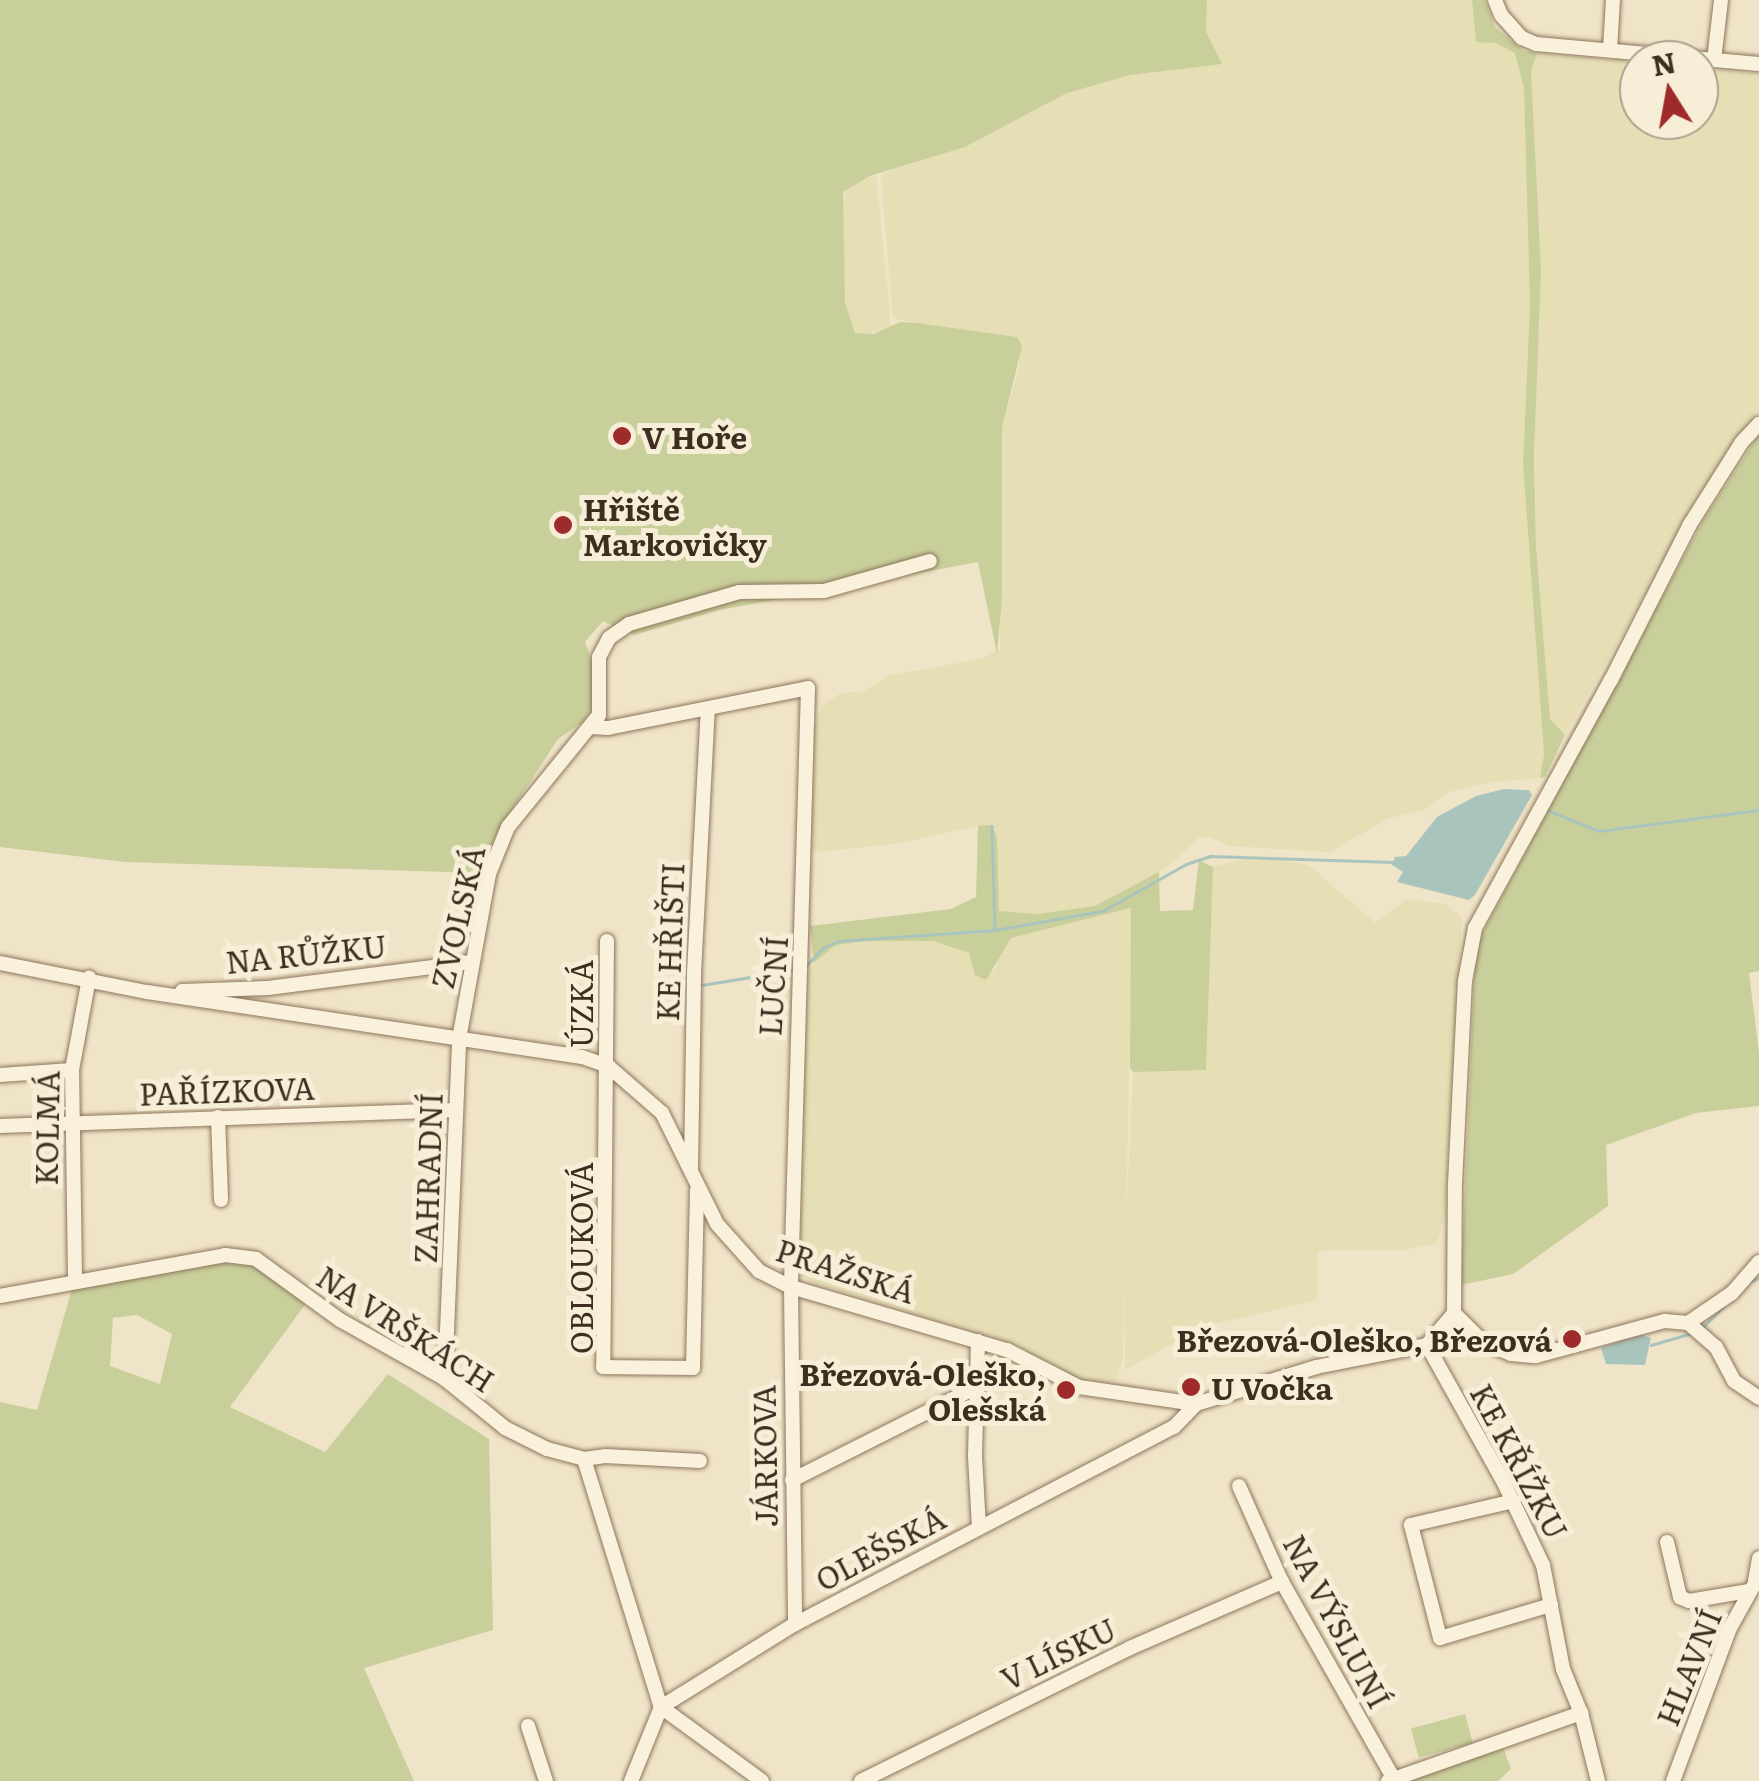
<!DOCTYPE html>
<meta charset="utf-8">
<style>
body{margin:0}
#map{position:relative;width:1759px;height:1781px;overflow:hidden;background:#f0e4c8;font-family:Literata,serif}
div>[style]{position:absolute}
.farmland>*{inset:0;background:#e6deb5}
.green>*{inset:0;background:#c9cf9b;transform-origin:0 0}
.water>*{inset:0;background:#a9c4bc}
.stream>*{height:2.5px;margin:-1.25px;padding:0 1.25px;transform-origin:1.25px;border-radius:1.25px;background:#a9c4bc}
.roads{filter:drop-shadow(0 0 2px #8d765c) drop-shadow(0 0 2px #8d765c)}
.minor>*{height:14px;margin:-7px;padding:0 7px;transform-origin:7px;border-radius:7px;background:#faf1dc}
.dots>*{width:28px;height:28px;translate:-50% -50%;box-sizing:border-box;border:5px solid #f7eed8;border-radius:50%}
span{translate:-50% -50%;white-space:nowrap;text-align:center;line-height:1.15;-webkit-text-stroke:10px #f7eed8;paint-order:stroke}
.poi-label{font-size:30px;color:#3d2e20;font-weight:700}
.left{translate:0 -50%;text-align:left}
.right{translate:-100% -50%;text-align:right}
.street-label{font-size:30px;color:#3d2e20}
.north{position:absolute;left:1619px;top:40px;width:100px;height:100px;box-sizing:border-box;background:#f7eed8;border:2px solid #ada18e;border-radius:50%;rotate:349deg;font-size:28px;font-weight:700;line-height:40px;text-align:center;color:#3d2e20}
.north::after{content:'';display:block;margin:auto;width:35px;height:45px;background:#9e2a2b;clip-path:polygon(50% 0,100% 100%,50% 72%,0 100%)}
</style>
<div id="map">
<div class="farmland">
<i style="clip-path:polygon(1207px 0,1472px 0,1476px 41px,1495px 43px,1516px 53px,1524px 88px,1530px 305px,1523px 464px,1544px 754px,1540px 778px,1492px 782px,1449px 792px,1426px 809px,1387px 819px,1330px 852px,1230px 846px,1209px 837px,1198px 838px,1169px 866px,1117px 897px,1095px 906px,1035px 914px,998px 911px,995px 831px,978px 826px,900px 843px,821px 852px,811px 849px,812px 731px,822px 705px,841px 693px,865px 691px,887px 676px,984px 658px,1000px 649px,1002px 428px,1019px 369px,1017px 337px,952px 331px,893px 318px,881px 177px,886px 172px,965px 147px,1067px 93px,1130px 75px,1221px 63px,1206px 32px)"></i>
<i style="clip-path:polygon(1537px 53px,1639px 62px,1639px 120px,1699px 120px,1699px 67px,1759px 74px,1759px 411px,1717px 467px,1565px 735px,1550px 720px,1536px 546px,1531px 71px)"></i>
<i style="clip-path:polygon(876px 175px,891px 326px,865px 335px,855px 333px,846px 317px,840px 204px,847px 187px)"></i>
<i style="clip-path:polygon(1255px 856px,1309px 865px,1375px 923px,1407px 899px,1445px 904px,1462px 917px,1445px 1213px,1437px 1243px,1405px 1250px,1323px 1250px,1318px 1253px,1317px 1300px,1202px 1327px,1125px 1370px,1125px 1277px,1123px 1357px,1116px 1381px,1110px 1383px,1081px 1381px,1014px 1344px,815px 1284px,799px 1274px,803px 993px,807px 975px,822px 953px,834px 946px,860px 941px,933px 941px,969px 953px,994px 973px,1002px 947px,1011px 938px,1132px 908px,1126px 1224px,1133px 1072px,1206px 1069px,1213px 867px)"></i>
</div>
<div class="green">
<i style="clip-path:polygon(0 0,1207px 0,1206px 32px,1222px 64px,1130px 75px,1067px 93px,965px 147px,870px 176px,843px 192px,845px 303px,855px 333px,873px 334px,900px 322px,917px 323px,1017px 337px,1022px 346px,1002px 428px,1002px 597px,997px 654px,978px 562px,720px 610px,634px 635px,603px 621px,585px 642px,595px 669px,594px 704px,583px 722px,558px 739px,497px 833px,479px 873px,125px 862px,0 847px)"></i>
<i style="clip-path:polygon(1472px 0,1485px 0,1495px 27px,1524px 51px,1537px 53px,1531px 71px,1541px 270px,1534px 454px,1536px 546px,1550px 719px,1565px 735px,1545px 777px,1540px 778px,1544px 754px,1523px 464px,1530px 305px,1524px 88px,1515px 53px,1495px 43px,1476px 42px)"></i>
<i style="clip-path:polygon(1759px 434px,1759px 971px,1749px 973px,1759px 1053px,1759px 1106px,1696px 1113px,1606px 1145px,1608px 1206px,1513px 1274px,1461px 1285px,1475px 960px,1483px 932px,1703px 521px)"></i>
<i style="clip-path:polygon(991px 825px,997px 836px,999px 911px,1036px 914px,1095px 906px,1159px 872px,1160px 911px,1193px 910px,1199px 860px,1213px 867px,1206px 1070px,1133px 1072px,1130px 1068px,1131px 908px,1011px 938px,986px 980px,975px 975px,969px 953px,933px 941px,860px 941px,834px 946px,814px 963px,810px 926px,951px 909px,976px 897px,978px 826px)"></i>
<i style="clip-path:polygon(evenodd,226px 1259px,257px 1267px,307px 1302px,230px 1407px,325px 1452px,388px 1374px,489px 1439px,493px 1630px,364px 1668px,414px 1781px,0 1781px,0 1402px,37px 1410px,72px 1289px,226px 1259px,137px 1315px,172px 1334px,160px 1384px,110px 1366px,113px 1318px,137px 1315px)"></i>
<i style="left:1465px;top:1714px;width:30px;height:56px;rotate:75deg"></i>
<i style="clip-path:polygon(1503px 1747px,1511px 1769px,1498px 1781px,1405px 1781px)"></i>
</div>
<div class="water">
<i style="clip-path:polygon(1504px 789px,1529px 790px,1532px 795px,1475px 895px,1469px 900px,1397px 882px,1403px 872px,1392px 865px,1395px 857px,1406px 856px,1437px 817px,1476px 796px)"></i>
<i style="clip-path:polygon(1640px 1334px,1651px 1338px,1645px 1365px,1606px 1364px,1601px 1348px)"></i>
</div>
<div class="stream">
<i style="left:1547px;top:810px;width:56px;rotate:22deg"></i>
<i style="left:1599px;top:831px;width:161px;rotate:-7.5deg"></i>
<i style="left:992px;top:826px;width:103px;rotate:88.3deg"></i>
<i style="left:806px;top:966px;width:25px;rotate:-47deg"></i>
<i style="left:823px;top:948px;width:17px;rotate:-24deg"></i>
<i style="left:839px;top:941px;width:156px;rotate:-4deg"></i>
<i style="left:995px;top:930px;width:110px;rotate:-10deg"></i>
<i style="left:1103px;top:911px;width:95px;rotate:-29.5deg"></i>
<i style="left:1186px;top:864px;width:26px;rotate:-18deg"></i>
<i style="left:1211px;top:856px;width:182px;rotate:1.9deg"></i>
<i style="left:702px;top:985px;width:93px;rotate:-9.3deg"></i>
<i style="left:1751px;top:1281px;width:9px;rotate:-21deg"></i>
<i style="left:1704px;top:1326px;width:27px;rotate:-45deg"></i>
<i style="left:1651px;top:1345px;width:43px;rotate:-16.3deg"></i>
</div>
<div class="roads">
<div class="minor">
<i style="left:1495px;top:0;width:16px;rotate:68deg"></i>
<i style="left:1501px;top:15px;width:31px;rotate:48deg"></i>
<i style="left:1522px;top:38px;width:15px;rotate:23deg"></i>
<i style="left:1536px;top:44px;width:224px;rotate:5.1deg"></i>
<i style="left:1610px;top:50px;width:50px;rotate:-86.6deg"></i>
<i style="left:1714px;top:60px;width:60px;rotate:-83.3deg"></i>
<i style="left:590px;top:727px;width:18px;rotate:3deg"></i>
<i style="left:608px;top:728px;width:204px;rotate:-11.3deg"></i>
<i style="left:808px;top:688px;width:599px;rotate:91.63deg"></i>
<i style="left:791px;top:1287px;width:337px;rotate:89.3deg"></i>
<i style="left:607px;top:941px;width:426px;rotate:90.5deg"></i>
<i style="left:603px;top:1367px;width:90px;rotate:0.6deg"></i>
<i style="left:693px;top:1368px;width:178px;rotate:-88.7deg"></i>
<i style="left:0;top:963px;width:150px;rotate:11.2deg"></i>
<i style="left:147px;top:992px;width:440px;rotate:8.5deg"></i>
<i style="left:582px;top:1057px;width:28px;rotate:19deg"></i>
<i style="left:608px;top:1066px;width:72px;rotate:41deg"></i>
<i style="left:662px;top:1113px;width:124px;rotate:63.6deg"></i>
<i style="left:717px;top:1224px;width:63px;rotate:48.2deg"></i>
<i style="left:759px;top:1271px;width:36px;rotate:27deg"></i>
<i style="left:791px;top:1287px;width:225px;rotate:16.3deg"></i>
<i style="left:1007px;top:1350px;width:81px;rotate:27.2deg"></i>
<i style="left:1079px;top:1387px;width:118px;rotate:8.3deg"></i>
<i style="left:1196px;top:1404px;width:126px;rotate:-17.1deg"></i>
<i style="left:1316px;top:1367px;width:113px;rotate:-11.2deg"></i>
<i style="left:1427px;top:1345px;width:42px;rotate:-49.8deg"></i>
<i style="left:182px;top:991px;width:86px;rotate:-2deg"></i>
<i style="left:268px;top:988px;width:204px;rotate:-7.3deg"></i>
<i style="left:0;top:1075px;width:72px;rotate:-4deg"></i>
<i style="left:218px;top:1117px;width:83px;rotate:87.9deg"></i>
<i style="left:0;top:1126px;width:456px;rotate:-2deg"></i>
<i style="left:691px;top:1169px;width:196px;rotate:-89.1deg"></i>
<i style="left:694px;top:973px;width:263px;rotate:-87deg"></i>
<i style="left:75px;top:1279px;width:209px;rotate:-90.8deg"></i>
<i style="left:72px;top:1070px;width:94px;rotate:-79.5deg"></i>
<i style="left:0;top:1296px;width:229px;rotate:-10.3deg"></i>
<i style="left:225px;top:1255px;width:31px;rotate:7deg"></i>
<i style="left:256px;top:1259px;width:104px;rotate:36deg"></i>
<i style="left:340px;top:1320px;width:120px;rotate:29.3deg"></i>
<i style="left:445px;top:1379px;width:77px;rotate:39.2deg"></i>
<i style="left:505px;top:1428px;width:47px;rotate:26.6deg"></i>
<i style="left:547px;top:1449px;width:38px;rotate:15deg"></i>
<i style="left:584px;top:1459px;width:260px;rotate:72.8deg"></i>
<i style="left:661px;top:1707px;width:125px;rotate:36.2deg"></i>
<i style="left:1454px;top:1313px;width:129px;rotate:-89.6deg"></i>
<i style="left:1455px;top:1184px;width:203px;rotate:-87.2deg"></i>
<i style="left:1465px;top:981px;width:54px;rotate:-79.3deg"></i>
<i style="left:1475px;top:928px;width:283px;rotate:-61.3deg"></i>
<i style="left:1611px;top:680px;width:173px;rotate:-63.1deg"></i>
<i style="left:1689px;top:526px;width:99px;rotate:-57.8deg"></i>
<i style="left:1742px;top:442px;width:25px;rotate:-47deg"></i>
<i style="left:1454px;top:1313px;width:41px;rotate:45deg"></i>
<i style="left:1483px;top:1342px;width:30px;rotate:23deg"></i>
<i style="left:1511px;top:1354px;width:25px;rotate:5deg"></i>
<i style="left:1536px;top:1356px;width:134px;rotate:-15.2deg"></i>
<i style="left:1665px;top:1321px;width:23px;rotate:5deg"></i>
<i style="left:1688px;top:1323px;width:37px;rotate:41deg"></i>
<i style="left:1716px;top:1347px;width:38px;rotate:62deg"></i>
<i style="left:1734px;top:1381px;width:30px;rotate:34deg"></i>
<i style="left:1688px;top:1323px;width:53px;rotate:-34.3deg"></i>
<i style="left:1732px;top:1293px;width:41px;rotate:-48.9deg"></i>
<i style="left:978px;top:1341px;width:115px;rotate:91.5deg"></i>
<i style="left:975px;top:1456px;width:71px;rotate:86.8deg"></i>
<i style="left:1427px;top:1345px;width:158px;rotate:60.8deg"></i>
<i style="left:1504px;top:1483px;width:91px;rotate:64.6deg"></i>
<i style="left:1543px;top:1565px;width:106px;rotate:79.1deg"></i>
<i style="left:1563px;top:1669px;width:48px;rotate:67.8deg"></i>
<i style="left:1581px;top:1713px;width:70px;rotate:76deg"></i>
<i style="left:445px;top:1379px;width:340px;rotate:-87.6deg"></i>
<i style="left:459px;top:1039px;width:168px;rotate:-79.7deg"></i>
<i style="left:489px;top:874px;width:51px;rotate:-68deg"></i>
<i style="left:508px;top:827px;width:144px;rotate:-50.9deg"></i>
<i style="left:599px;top:715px;width:58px;rotate:-90deg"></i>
<i style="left:599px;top:657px;width:21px;rotate:-62deg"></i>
<i style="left:609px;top:638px;width:24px;rotate:-35deg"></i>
<i style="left:629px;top:624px;width:115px;rotate:-16.2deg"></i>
<i style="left:739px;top:592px;width:85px;rotate:-0.7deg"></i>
<i style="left:824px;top:591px;width:110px;rotate:-15.8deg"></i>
<i style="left:584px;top:1459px;width:21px;rotate:-8deg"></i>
<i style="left:605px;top:1456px;width:95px;rotate:3deg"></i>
<i style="left:792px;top:1480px;width:207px;rotate:-26.7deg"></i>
<i style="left:1239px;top:1486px;width:105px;rotate:65.9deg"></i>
<i style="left:1282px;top:1582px;width:227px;rotate:60.4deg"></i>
<i style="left:1514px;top:1501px;width:106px;rotate:166.9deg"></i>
<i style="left:1411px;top:1525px;width:117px;rotate:75.6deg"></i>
<i style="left:1440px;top:1638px;width:116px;rotate:-16.6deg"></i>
<i style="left:1667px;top:1542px;width:57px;rotate:76.7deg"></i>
<i style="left:1680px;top:1597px;width:10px;rotate:24deg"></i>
<i style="left:1689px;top:1601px;width:61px;rotate:-9.5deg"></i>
<i style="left:1755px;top:1581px;width:23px;rotate:-80deg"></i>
<i style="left:528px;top:1726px;width:58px;rotate:71.9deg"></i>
<i style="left:631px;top:1781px;width:80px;rotate:-67.9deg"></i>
<i style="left:661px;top:1707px;width:158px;rotate:-31.8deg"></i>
<i style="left:795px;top:1624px;width:427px;rotate:-27.5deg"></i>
<i style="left:1174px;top:1427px;width:32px;rotate:-46deg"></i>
<i style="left:861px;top:1781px;width:300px;rotate:-26.3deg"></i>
<i style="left:1130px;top:1648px;width:166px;rotate:-23.5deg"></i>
<i style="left:1388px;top:1781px;width:205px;rotate:-19.4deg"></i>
<i style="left:1673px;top:1781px;width:163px;rotate:-69.6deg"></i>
<i style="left:1730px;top:1628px;width:60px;rotate:-60.9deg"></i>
</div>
</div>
<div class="dots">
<i style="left:622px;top:436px;background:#9e2a2b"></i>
<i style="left:563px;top:525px;background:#9e2a2b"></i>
<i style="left:1572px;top:1339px;background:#9e2a2b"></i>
<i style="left:1191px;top:1387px;background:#9e2a2b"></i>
<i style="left:1066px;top:1390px;background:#9e2a2b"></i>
</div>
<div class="poi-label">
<span class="left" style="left:642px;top:436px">V Hoře</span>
<span class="left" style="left:583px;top:525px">Hřiště<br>Markovičky</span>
<span class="right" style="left:1552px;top:1339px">Březová-Oleško, Březová</span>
<span class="right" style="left:1046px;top:1390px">Březová-Oleško,<br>Olešská</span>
<span class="left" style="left:1211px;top:1387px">U Vočka</span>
</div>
<div class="street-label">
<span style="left:457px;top:917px;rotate:-77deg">ZVOLSKÁ</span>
<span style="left:669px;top:942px;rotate:-88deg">KE HŘIŠTI</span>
<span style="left:306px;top:953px;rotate:-6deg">NA RŮŽKU</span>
<span style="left:772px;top:986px;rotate:-86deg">LUČNÍ</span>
<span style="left:580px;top:1004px;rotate:-90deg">ÚZKÁ</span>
<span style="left:227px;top:1090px;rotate:-2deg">PAŘÍZKOVA</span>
<span style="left:46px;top:1128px;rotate:-89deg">KOLMÁ</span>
<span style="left:427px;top:1178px;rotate:-88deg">ZAHRADNÍ</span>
<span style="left:580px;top:1258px;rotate:-90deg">OBLOUKOVÁ</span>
<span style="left:846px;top:1270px;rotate:18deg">PRAŽSKÁ</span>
<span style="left:406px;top:1328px;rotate:33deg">NA VRŠKÁCH</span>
<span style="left:764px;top:1456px;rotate:-91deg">JÁRKOVA</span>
<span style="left:1520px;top:1461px;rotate:62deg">KE KŘÍŽKU</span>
<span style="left:880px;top:1548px;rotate:-28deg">OLEŠSKÁ</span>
<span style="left:1338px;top:1621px;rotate:62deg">NA VÝSLUNÍ</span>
<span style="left:1058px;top:1653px;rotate:-26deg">V LÍSKU</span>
<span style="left:1688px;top:1667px;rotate:-68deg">HLAVNÍ</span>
</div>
<div class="north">N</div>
</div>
